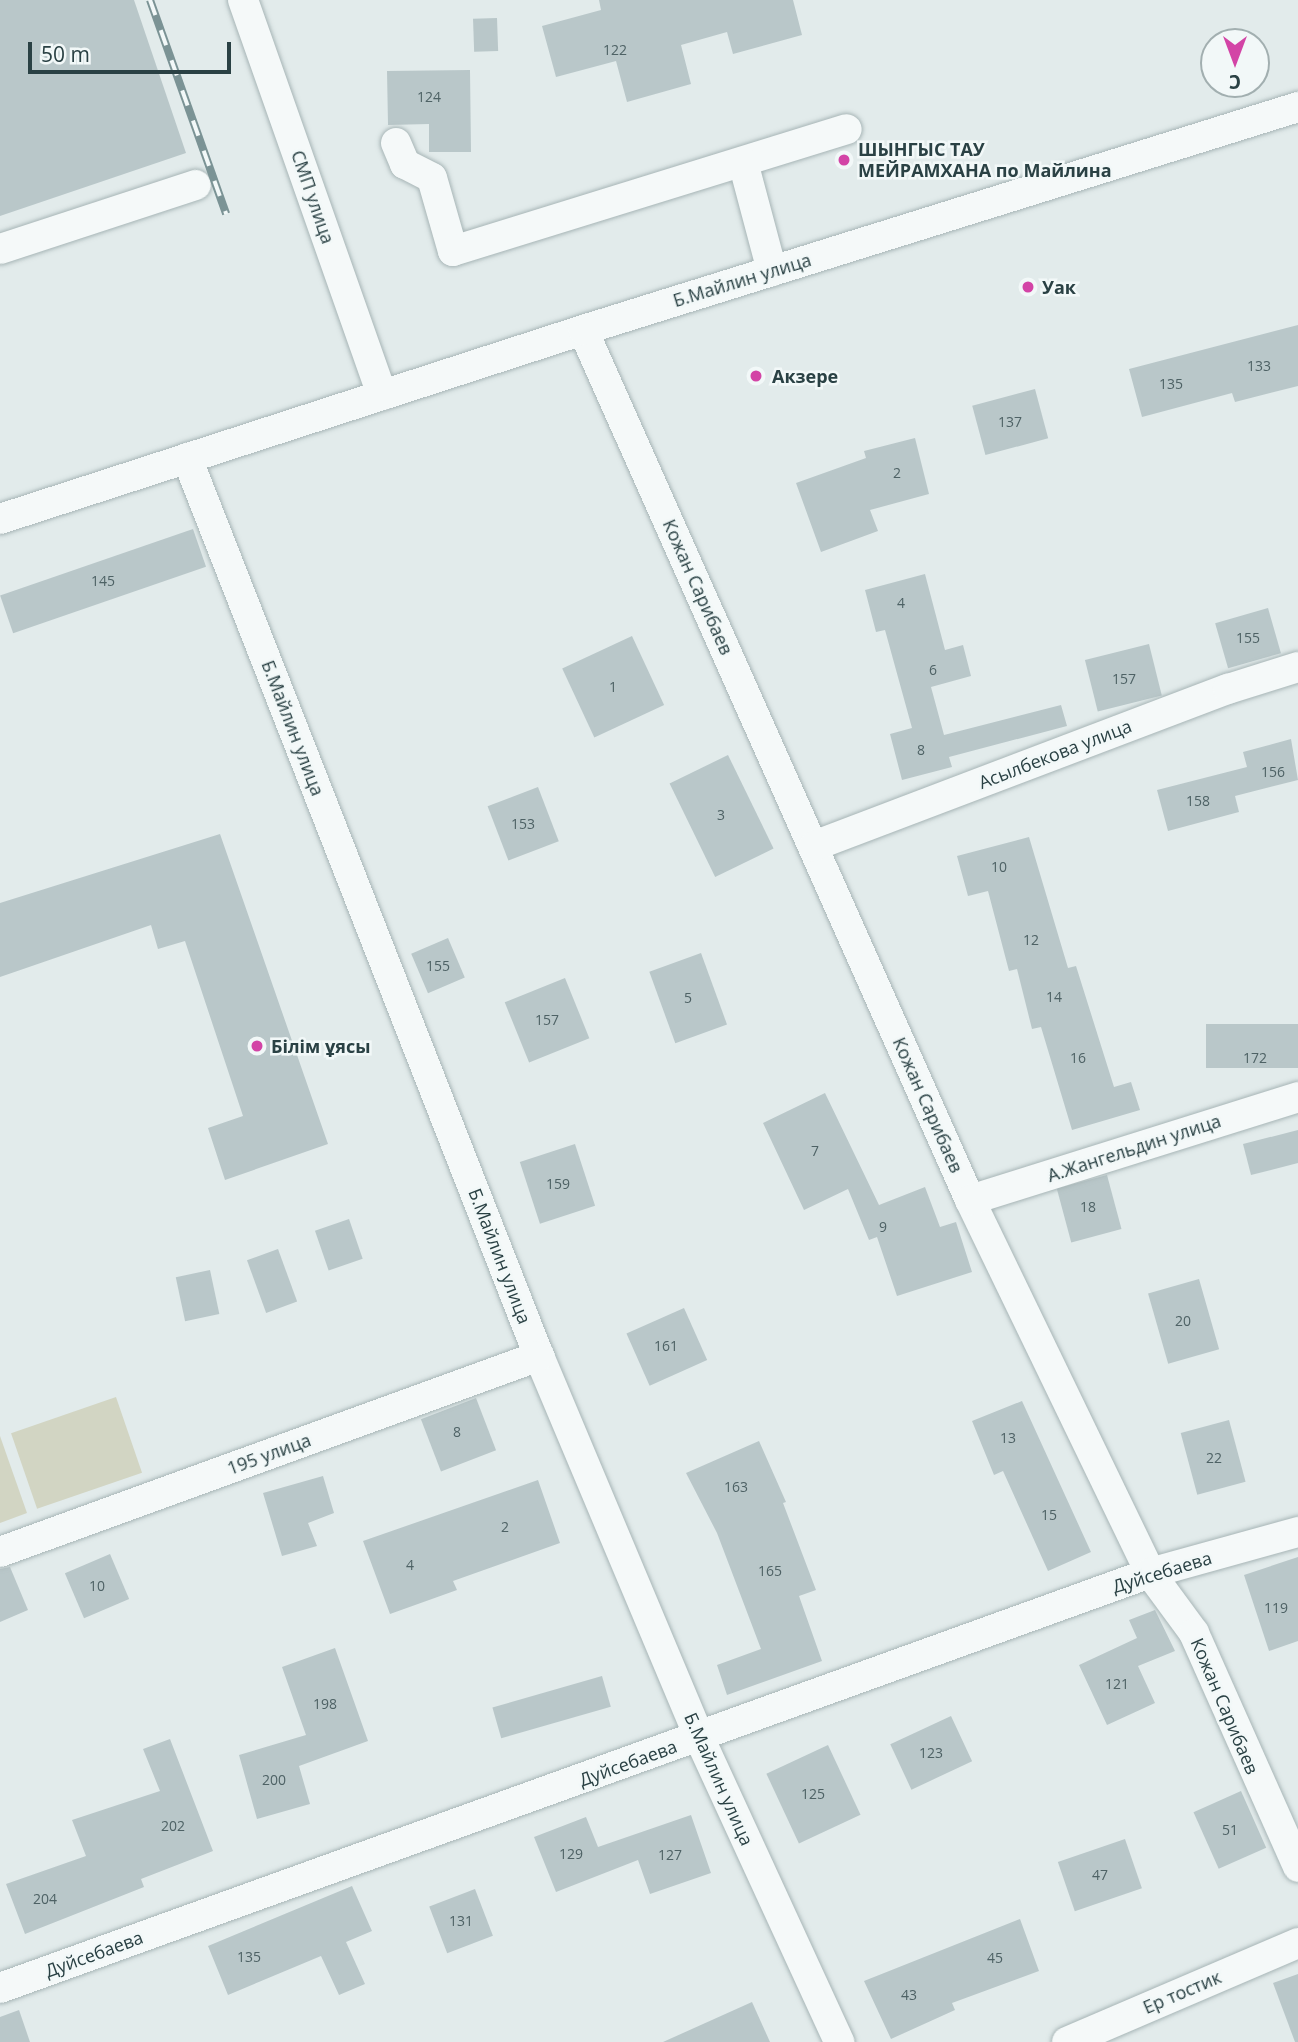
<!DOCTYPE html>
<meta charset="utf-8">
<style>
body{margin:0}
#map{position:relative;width:1298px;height:2042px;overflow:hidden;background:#e2ebeb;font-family:"Open Sans",sans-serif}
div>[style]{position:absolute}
.green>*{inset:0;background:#d2d5c3;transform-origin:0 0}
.building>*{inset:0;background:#b9c7c9;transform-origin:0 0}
.roads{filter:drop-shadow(0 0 2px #a7b5b6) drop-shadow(0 0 2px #a7b5b6)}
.minor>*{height:30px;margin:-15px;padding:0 15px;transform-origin:15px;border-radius:15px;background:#f5f9f9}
.rail>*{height:8px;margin-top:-4px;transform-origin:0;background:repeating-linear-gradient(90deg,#f2f8f8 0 16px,#7b9395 0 32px);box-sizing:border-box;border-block:2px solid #7b9395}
.dots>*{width:19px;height:19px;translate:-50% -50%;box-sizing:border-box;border:4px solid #f2f8f8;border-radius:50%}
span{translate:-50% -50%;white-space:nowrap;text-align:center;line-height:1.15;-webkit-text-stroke:5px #f2f8f8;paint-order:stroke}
.number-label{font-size:14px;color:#4e6265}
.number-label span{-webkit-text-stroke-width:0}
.poi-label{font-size:18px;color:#2a4144;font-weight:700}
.left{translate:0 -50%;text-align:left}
.street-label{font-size:18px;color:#2a4144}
.north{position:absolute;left:1200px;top:28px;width:70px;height:70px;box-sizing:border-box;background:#f2f8f8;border:2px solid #a2afb0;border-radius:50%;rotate:180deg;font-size:19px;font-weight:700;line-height:28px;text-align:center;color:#2a4144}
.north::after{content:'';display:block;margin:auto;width:24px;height:32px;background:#d344a6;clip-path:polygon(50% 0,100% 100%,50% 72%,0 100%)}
.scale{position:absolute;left:28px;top:42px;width:203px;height:32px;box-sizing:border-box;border:4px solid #2a4144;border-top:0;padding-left:9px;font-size:21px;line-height:24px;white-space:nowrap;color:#2a4144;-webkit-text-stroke:5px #f2f8f8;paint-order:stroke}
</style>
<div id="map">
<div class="green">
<i style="left:116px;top:1397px;width:80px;height:111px;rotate:71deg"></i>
<i style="clip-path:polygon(0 1436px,27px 1513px,0 1523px)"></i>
</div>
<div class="building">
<i style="clip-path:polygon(0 0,134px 0,186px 153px,0 216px)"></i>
<i style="clip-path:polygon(599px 0,793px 0,802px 35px,733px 54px,727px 32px,681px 45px,691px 84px,627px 102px,616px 61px,556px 77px,542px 26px,601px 10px)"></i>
<i style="left:497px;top:18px;width:33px;height:24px;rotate:88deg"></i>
<i style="clip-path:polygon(470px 70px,471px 152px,429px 152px,429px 124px,388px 125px,387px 71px)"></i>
<i style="clip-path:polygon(1298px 325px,1298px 386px,1235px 402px,1232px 393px,1142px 417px,1129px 369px)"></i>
<i style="left:1035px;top:389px;width:51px;height:65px;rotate:75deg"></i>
<i style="clip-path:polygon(915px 438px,929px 494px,870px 510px,878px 531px,821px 552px,796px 483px,866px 458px,864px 451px)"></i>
<i style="left:193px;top:529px;width:40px;height:204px;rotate:71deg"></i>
<i style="clip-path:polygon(925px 574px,945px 650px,963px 645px,971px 676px,931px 687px,944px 735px,1061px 705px,1067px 726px,949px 757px,952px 767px,902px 780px,890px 734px,912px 728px,885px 630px,876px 632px,865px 590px)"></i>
<i style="left:1268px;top:608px;width:47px;height:55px;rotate:74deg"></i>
<i style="left:632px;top:636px;width:76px;height:77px;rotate:65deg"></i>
<i style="left:1149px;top:644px;width:53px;height:66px;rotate:76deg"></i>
<i style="clip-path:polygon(1291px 739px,1298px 780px,1235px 796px,1239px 812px,1168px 831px,1157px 790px,1247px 767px,1243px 752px)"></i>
<i style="left:728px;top:755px;width:104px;height:65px;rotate:64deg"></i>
<i style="left:538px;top:787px;width:58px;height:54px;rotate:69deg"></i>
<i style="clip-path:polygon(220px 834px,328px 1144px,225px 1180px,208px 1128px,243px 1116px,185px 941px,158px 949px,151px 925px,0 977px,0 903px)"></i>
<i style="clip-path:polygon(1029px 837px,1068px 968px,1076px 966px,1114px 1087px,1131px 1082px,1140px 1110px,1072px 1130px,1041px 1027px,1032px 1029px,1017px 969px,1009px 971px,988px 891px,968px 896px,957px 856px)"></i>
<i style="left:448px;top:938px;width:43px;height:40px;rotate:67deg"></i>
<i style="left:701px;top:953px;width:76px;height:55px;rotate:70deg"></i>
<i style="left:565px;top:978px;width:65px;height:65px;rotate:68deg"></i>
<i style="left:1298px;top:1024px;width:44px;height:92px;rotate:90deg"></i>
<i style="clip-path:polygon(825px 1093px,879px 1205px,925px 1187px,940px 1227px,956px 1222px,972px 1272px,897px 1296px,877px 1237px,869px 1240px,848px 1189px,804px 1210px,763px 1123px)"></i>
<i style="clip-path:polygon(1298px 1130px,1298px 1163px,1251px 1175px,1243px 1144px)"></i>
<i style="left:575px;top:1144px;width:65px;height:58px;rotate:72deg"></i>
<i style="left:1107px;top:1175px;width:56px;height:52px;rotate:75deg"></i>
<i style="left:349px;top:1219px;width:42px;height:36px;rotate:71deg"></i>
<i style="left:278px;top:1249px;width:56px;height:33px;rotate:70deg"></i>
<i style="left:210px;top:1270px;width:45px;height:35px;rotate:78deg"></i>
<i style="left:1199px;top:1279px;width:73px;height:53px;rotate:74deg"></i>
<i style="left:684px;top:1308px;width:57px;height:63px;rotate:66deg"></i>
<i style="left:476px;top:1398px;width:56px;height:59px;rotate:69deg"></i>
<i style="clip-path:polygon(1022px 1401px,1091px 1552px,1048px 1571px,1003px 1471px,994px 1475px,972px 1421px)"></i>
<i style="left:1229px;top:1420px;width:64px;height:50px;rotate:75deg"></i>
<i style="clip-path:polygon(759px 1441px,786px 1502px,783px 1503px,816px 1590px,799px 1596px,822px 1661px,727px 1695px,717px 1665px,761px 1649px,717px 1533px,686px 1473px)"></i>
<i style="clip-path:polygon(323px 1476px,334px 1513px,308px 1523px,317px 1546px,282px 1556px,263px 1493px)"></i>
<i style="clip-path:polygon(538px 1480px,560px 1543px,453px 1581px,457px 1590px,390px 1614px,363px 1541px)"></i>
<i style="left:110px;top:1554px;width:49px;height:49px;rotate:67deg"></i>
<i style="clip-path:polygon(1298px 1557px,1298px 1641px,1269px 1651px,1244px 1575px)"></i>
<i style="clip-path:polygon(10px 1567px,28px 1610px,0 1622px,0 1569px)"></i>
<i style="clip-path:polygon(1155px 1610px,1175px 1651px,1138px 1666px,1155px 1703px,1107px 1725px,1079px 1665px,1137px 1638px,1129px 1620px)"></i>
<i style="clip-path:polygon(335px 1648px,368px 1741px,299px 1766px,310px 1804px,257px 1819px,239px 1755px,306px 1735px,282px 1667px)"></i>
<i style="left:602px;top:1676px;width:32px;height:114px;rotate:74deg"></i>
<i style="left:951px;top:1716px;width:50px;height:67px;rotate:65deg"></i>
<i style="clip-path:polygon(170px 1739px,213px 1851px,141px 1879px,144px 1887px,25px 1934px,6px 1884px,86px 1856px,72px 1820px,160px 1791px,143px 1749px)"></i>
<i style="left:828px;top:1745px;width:77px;height:68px;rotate:65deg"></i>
<i style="left:1241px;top:1791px;width:62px;height:52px;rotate:66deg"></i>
<i style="clip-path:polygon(691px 1815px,711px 1873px,650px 1894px,638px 1860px,556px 1892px,534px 1837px,586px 1817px,598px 1847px)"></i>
<i style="left:1125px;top:1839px;width:52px;height:71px;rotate:71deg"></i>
<i style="clip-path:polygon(352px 1886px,372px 1931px,346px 1942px,365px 1984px,339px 1995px,321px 1956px,228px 1995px,208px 1946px)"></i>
<i style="left:475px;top:1889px;width:50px;height:49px;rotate:69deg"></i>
<i style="clip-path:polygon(1020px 1919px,1039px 1971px,952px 2003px,955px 2010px,891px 2039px,864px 1981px)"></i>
<i style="clip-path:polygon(1298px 1974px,1298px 2042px,1295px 2042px,1273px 1983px)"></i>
<i style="clip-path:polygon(752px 2002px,770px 2042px,663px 2042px)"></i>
<i style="clip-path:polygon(19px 2010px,30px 2042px,0 2042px,0 2017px)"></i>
</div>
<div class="roads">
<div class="minor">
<i style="left:243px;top:0;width:419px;rotate:70.6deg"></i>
<i style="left:396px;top:143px;width:23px;rotate:67deg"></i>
<i style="left:405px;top:164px;width:30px;rotate:27deg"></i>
<i style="left:432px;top:178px;width:76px;rotate:74deg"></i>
<i style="left:453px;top:251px;width:412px;rotate:-17.2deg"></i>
<i style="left:743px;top:162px;width:113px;rotate:75.1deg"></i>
<i style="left:0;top:249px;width:206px;rotate:-18.1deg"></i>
<i style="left:583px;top:330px;width:952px;rotate:66.02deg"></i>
<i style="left:970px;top:1200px;width:414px;rotate:64.2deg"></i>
<i style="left:1150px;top:1573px;width:74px;rotate:53.7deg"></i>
<i style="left:1194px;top:1633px;width:256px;rotate:66deg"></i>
<i style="left:187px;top:458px;width:965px;rotate:68.6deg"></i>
<i style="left:539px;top:1356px;width:413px;rotate:67.2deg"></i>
<i style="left:699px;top:1737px;width:336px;rotate:65.3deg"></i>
<i style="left:0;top:519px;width:613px;rotate:-17.96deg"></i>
<i style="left:583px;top:330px;width:749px;rotate:-17.32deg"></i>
<i style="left:814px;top:846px;width:443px;rotate:-20.8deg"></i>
<i style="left:1228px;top:689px;width:73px;rotate:-17.4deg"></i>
<i style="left:970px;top:1200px;width:344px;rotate:-17.4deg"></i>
<i style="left:0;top:1552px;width:574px;rotate:-19.98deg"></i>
<i style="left:0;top:1988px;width:1223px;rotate:-19.84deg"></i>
<i style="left:1150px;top:1573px;width:154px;rotate:-15.5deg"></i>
<i style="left:1067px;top:2042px;width:251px;rotate:-23.2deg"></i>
</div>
</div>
<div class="rail">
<i style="left:150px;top:0;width:227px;rotate:70.4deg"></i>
</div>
<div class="dots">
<i style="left:844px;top:160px;background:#d344a6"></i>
<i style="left:1028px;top:287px;background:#d344a6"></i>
<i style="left:756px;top:376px;background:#d344a6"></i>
<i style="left:257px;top:1046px;background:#d344a6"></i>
</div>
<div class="number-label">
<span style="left:615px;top:50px">122</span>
<span style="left:429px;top:97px">124</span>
<span style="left:1259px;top:366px">133</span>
<span style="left:1171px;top:384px">135</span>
<span style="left:1010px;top:422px">137</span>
<span style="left:897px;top:473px">2</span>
<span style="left:103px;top:581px">145</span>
<span style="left:901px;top:603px">4</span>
<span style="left:1248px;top:638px">155</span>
<span style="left:933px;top:670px">6</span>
<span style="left:1124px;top:679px">157</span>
<span style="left:613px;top:687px">1</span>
<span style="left:921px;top:750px">8</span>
<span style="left:1273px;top:772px">156</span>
<span style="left:1198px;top:801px">158</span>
<span style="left:721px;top:815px">3</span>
<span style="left:523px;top:824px">153</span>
<span style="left:999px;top:867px">10</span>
<span style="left:1031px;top:940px">12</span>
<span style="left:438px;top:966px">155</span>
<span style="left:1054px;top:997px">14</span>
<span style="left:688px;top:998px">5</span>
<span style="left:547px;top:1020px">157</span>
<span style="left:1078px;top:1058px">16</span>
<span style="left:1255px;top:1058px">172</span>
<span style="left:815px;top:1151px">7</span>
<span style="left:558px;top:1184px">159</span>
<span style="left:1088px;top:1207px">18</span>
<span style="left:883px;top:1227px">9</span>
<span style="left:1183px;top:1321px">20</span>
<span style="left:666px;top:1346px">161</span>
<span style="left:457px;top:1432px">8</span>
<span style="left:1008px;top:1438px">13</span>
<span style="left:1214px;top:1458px">22</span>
<span style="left:736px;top:1487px">163</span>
<span style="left:1049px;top:1515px">15</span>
<span style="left:505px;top:1527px">2</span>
<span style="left:410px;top:1565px">4</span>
<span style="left:770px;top:1571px">165</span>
<span style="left:97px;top:1586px">10</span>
<span style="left:1276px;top:1608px">119</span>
<span style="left:1117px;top:1684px">121</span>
<span style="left:325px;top:1704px">198</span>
<span style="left:931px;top:1753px">123</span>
<span style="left:274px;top:1780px">200</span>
<span style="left:813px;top:1794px">125</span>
<span style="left:173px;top:1826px">202</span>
<span style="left:1230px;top:1830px">51</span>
<span style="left:571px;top:1854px">129</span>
<span style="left:670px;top:1855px">127</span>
<span style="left:1100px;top:1875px">47</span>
<span style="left:45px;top:1899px">204</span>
<span style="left:461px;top:1921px">131</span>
<span style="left:249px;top:1957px">135</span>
<span style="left:995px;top:1958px">45</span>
<span style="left:909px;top:1995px">43</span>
</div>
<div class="poi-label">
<span class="left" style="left:858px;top:160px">ШЫНГЫС ТАУ<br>МЕЙРАМХАНА по Майлина</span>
<span class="left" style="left:1042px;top:287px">Уак</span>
<span class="left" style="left:772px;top:376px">Акзере</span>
<span class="left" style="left:271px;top:1046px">Білім ұясы</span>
</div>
<div class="street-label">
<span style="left:313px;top:197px;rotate:71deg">СМП улица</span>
<span style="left:742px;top:280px;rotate:-17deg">Б.Майлин улица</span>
<span style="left:698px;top:587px;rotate:66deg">Кожан Сарибаев</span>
<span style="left:293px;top:728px;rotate:69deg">Б.Майлин улица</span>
<span style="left:1055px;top:754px;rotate:-21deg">Асылбекова улица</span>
<span style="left:928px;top:1105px;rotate:66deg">Кожан Сарибаев</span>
<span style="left:1134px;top:1148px;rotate:-18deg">А.Жангельдин улица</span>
<span style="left:500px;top:1256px;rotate:69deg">Б.Майлин улица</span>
<span style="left:269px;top:1454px;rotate:-20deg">195 улица</span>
<span style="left:1162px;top:1572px;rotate:-17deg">Дуйсебаева</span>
<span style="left:1225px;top:1706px;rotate:67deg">Кожан Сарибаев</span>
<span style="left:628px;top:1763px;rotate:-20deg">Дуйсебаева</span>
<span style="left:719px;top:1779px;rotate:66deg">Б.Майлин улица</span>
<span style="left:94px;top:1954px;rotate:-20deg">Дуйсебаева</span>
<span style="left:1182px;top:1992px;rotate:-23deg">Ер тостик</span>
</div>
<div class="north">С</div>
<div class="scale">50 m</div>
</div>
